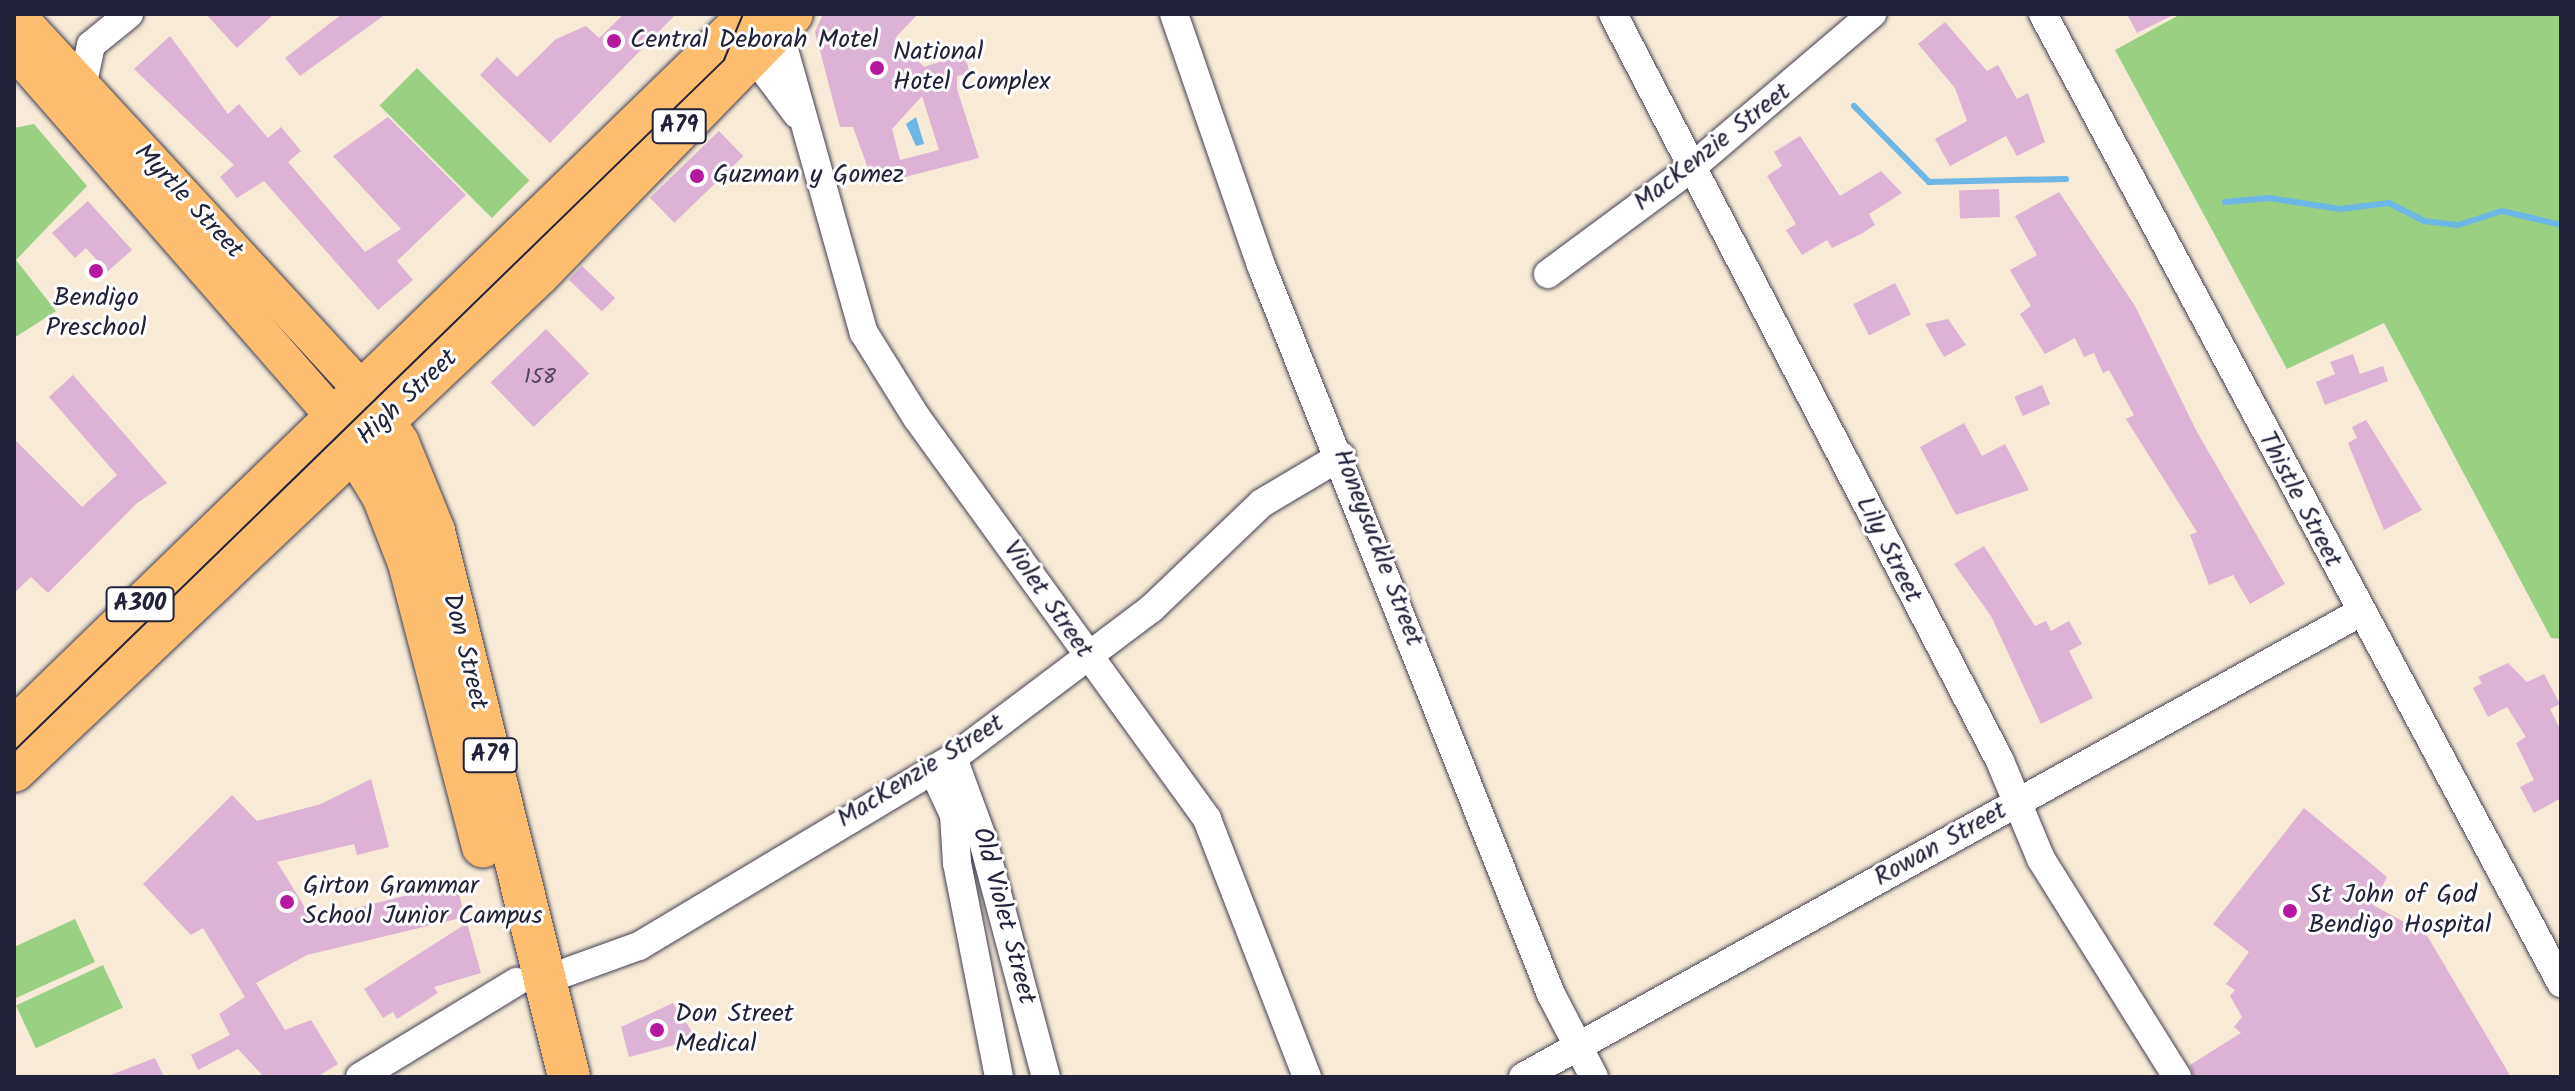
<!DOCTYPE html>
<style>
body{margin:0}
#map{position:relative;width:2575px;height:1091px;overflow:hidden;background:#f7ead7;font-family:Kalam,sans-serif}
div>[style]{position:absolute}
.green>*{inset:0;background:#9ad081;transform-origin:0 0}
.water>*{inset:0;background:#6cb7e5}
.stream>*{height:6px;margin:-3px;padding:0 3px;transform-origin:3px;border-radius:3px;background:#6cb7e5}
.building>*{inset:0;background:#dcb2d5;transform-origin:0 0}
.roads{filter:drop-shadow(0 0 2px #424052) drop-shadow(0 0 2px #424052)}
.minor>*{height:28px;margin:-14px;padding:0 14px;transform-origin:14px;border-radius:14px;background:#fff}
.major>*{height:36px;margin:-18px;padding:0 18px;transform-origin:18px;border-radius:18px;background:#fcbd6f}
.highway>*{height:42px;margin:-21px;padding:0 21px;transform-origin:21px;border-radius:21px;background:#fcbd6f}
.tram>*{height:2px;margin:-1px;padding:0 1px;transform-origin:1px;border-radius:1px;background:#22223b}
.dots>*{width:22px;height:22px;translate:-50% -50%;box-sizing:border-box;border:4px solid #fff;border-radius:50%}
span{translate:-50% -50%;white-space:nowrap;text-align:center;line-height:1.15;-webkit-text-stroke:6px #fff;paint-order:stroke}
.number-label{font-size:22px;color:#504662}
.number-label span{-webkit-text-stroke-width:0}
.shield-label span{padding:2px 6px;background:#fff;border:2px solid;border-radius:6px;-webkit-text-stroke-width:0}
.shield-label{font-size:24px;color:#22223b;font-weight:700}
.poi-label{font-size:26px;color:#22223b}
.left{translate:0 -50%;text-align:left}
.street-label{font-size:26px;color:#22223b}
.frame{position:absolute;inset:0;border:16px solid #22223b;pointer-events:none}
</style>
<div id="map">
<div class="green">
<i style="clip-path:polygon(2181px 14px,2561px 14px,2561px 639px,2551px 638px,2384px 323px,2287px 369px,2115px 50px)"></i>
<i style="left:417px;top:68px;width:159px;height:53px;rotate:45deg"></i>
<i style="clip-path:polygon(34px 124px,87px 186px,16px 260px,56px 311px,14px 338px,14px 128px)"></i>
<i style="clip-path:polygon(75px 919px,95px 962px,14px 999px,14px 947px)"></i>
<i style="left:103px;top:965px;width:47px;height:96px;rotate:65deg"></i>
</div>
<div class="water">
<i style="clip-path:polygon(916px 117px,924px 144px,916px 146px,906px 124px)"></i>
</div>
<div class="stream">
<i style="left:1854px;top:106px;width:107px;rotate:45.4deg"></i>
<i style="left:1929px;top:182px;width:137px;rotate:-1.3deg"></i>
<i style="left:2225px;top:202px;width:44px;rotate:-5.2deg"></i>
<i style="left:2269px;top:198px;width:72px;rotate:8.8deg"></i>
<i style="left:2340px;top:209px;width:49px;rotate:-7deg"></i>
<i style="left:2389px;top:203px;width:39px;rotate:27deg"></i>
<i style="left:2424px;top:221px;width:34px;rotate:7deg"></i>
<i style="left:2458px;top:225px;width:46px;rotate:-17.7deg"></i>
<i style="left:2502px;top:211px;width:61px;rotate:13.3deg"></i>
</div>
<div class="building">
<i style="clip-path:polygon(206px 14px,274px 14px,237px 48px)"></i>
<i style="clip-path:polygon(342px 14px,386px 14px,300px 76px,285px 58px)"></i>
<i style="clip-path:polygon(624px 14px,676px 14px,550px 143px,480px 75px,497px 57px,517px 77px,556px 39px,586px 26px,599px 38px)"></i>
<i style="clip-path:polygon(evenodd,823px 14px,918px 14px,896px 37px,924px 67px,964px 54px,970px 73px,957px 76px,957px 89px,979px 158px,874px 185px,853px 127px,840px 127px,815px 32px,823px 14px,922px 96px,939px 150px,900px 160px,892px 129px,922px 96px)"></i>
<i style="clip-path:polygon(2127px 14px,2175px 14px,2137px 33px)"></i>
<i style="clip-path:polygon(1945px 22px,1987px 71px,1998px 65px,2017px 99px,2028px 93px,2045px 142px,2017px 156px,2006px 136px,1950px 166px,1935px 139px,1967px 121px,1955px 88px,1918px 44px)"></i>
<i style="clip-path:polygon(170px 36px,228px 114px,239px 104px,268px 138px,281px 127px,301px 151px,288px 162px,365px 252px,401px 229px,333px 156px,388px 117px,466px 195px,397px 261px,413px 280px,378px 310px,264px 181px,237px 198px,220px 177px,234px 165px,134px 69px)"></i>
<i style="left:719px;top:131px;width:35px;height:96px;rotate:46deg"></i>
<i style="clip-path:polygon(1800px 136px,1840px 196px,1881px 171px,1902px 193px,1869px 214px,1875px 225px,1861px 234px,1832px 248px,1827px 240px,1802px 255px,1786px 230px,1796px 224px,1767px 176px,1782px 166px,1774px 152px)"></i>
<i style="left:1999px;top:189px;width:28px;height:40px;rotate:88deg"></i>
<i style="clip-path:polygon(2059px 192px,2135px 306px,2197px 432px,2285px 584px,2250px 604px,2233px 575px,2209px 585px,2190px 535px,2197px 532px,2126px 419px,2134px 415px,2109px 370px,2103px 373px,2094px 353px,2084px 357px,2075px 338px,2045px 354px,2020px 314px,2031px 306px,2010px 270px,2037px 255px,2015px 216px)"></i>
<i style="clip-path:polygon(88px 201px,132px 250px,107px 272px,86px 248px,75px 258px,52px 233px)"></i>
<i style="left:582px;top:266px;width:46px;height:19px;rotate:44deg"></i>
<i style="left:1895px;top:283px;width:35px;height:47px;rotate:63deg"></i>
<i style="clip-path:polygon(1948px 319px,1966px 345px,1944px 357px,1925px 324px)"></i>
<i style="left:546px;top:329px;width:62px;height:77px;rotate:46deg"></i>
<i style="clip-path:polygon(2353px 354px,2360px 374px,2383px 366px,2388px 381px,2325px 405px,2316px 382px,2335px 374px,2330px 362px)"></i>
<i style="clip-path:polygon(73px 375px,167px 483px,137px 503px,48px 593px,31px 577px,14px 593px,14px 439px,82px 507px,117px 475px,49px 397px)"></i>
<i style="left:2042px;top:385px;width:21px;height:30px;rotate:67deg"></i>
<i style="clip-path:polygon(2366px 420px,2422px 510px,2384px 530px,2348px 443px,2357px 438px,2352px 427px)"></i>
<i style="clip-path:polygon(1964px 423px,1982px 456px,2005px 444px,2029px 490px,1956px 515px,1920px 447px)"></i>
<i style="clip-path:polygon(1984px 546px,2035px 626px,2046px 621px,2051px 631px,2069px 621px,2082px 644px,2069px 651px,2093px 698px,2041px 724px,1991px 616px,1954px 564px)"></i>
<i style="clip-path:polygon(2508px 663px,2527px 682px,2544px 674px,2560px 704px,2550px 709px,2561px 731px,2561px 798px,2534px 813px,2520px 787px,2534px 780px,2516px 743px,2526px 737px,2507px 707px,2488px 717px,2473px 688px,2482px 683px,2478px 677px)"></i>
<i style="clip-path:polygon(371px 779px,389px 847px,357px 855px,354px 844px,277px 862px,312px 919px,456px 883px,465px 917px,307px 955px,256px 983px,285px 1030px,311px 1020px,338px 1064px,317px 1077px,264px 1077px,238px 1049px,198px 1070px,191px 1055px,230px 1035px,219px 1014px,245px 997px,203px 928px,191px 935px,143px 884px,232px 795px,257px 821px,321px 804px)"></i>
<i style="clip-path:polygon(2304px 808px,2387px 877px,2373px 905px,2426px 934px,2511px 1077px,2194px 1077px,2190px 1065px,2241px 1033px,2234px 1027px,2242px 1017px,2230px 996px,2235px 990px,2226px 984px,2249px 952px,2213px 924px)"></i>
<i style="clip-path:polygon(467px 923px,481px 973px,434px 987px,438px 993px,397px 1019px,393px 1012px,383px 1018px,364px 989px)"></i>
<i style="clip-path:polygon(673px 1003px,697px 1039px,629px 1057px,621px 1027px)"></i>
<i style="clip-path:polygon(155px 1058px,164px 1077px,108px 1077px,108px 1076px)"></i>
</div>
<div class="roads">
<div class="minor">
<i style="left:1174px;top:14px;width:266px;rotate:70.9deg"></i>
<i style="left:1261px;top:265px;width:785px;rotate:68.31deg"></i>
<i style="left:1551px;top:994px;width:93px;rotate:62.6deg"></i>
<i style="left:1613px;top:14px;width:841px;rotate:62.61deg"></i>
<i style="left:2000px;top:761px;width:106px;rotate:67.3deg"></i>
<i style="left:2041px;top:859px;width:257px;rotate:58deg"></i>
<i style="left:2043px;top:14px;width:1099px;rotate:61.87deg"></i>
<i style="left:778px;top:28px;width:317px;rotate:74.3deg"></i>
<i style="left:864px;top:333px;width:100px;rotate:58.1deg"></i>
<i style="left:917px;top:418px;width:495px;rotate:54.1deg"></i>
<i style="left:1207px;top:819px;width:277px;rotate:68.8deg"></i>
<i style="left:752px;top:54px;width:75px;rotate:53.1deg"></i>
<i style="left:82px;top:87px;width:43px;rotate:-77.9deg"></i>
<i style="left:91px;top:45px;width:49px;rotate:-39.2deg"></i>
<i style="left:1548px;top:274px;width:178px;rotate:-36.5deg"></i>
<i style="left:1691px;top:168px;width:238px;rotate:-40.4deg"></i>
<i style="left:953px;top:758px;width:84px;rotate:69.8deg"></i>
<i style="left:982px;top:837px;width:248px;rotate:75.1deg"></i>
<i style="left:933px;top:770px;width:50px;rotate:65deg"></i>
<i style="left:954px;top:815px;width:48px;rotate:86.4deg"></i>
<i style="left:957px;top:863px;width:218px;rotate:78.9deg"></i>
<i style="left:545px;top:980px;width:100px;rotate:-19.9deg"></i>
<i style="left:639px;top:946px;width:366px;rotate:-30.9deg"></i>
<i style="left:953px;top:758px;width:248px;rotate:-37deg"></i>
<i style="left:1151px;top:609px;width:153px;rotate:-43.7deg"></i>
<i style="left:1262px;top:503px;width:92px;rotate:-30.7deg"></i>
<i style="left:360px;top:1077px;width:183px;rotate:-31.3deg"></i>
<i style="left:1523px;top:1077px;width:956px;rotate:-29.03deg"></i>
</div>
<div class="major">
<i style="left:16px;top:14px;width:511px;rotate:47.38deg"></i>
<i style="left:14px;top:50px;width:487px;rotate:48.9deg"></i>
</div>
<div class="highway">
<i style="left:369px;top:399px;width:53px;rotate:56.6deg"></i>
<i style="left:398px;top:443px;width:95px;rotate:67.8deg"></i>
<i style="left:434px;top:531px;width:562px;rotate:76.11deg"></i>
<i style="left:339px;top:424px;width:84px;rotate:58.6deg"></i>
<i style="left:383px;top:496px;width:72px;rotate:68.8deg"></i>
<i style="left:409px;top:563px;width:293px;rotate:75.4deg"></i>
<i style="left:14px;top:729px;width:1027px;rotate:-44.13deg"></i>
<i style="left:14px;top:771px;width:722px;rotate:-43.43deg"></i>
<i style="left:538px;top:275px;width:364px;rotate:-45.8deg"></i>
</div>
</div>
<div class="tram">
<i style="left:14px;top:751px;width:991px;rotate:-44.22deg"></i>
<i style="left:724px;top:60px;width:50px;rotate:-67.6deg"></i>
</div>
<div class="dots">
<i style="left:614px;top:41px;background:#b5179e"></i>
<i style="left:877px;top:68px;background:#b5179e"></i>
<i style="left:697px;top:176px;background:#b5179e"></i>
<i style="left:96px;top:271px;background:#b5179e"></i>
<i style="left:287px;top:902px;background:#b5179e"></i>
<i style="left:2290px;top:911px;background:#b5179e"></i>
<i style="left:657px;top:1030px;background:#b5179e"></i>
</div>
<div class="number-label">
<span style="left:540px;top:378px">158</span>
</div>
<div class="shield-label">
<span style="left:679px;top:126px">A79</span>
<span style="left:140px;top:604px">A300</span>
<span style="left:490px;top:755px">A79</span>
</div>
<div class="poi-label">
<span class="left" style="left:630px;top:41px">Central Deborah Motel</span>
<span class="left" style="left:893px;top:68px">National<br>Hotel Complex</span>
<span class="left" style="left:713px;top:176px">Guzman y Gomez</span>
<span style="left:96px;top:314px">Bendigo<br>Preschool</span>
<span class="left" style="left:303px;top:902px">Girton Grammar<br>School Junior Campus</span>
<span class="left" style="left:2308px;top:911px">St John of God<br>Bendigo Hospital</span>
<span class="left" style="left:675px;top:1030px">Don Street<br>Medical</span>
</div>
<div class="street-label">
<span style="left:1713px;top:148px;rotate:-38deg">MacKenzie Street</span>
<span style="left:188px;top:202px;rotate:47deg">Myrtle Street</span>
<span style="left:408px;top:398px;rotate:-43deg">High Street</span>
<span style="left:2299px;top:500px;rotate:62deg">Thistle Street</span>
<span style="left:1377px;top:548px;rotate:69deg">Honeysuckle Street</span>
<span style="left:1888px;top:550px;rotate:63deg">Lily Street</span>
<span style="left:1047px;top:600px;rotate:55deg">Violet Street</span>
<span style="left:464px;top:652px;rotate:76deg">Don Street</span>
<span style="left:921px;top:772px;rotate:-32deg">MacKenzie Street</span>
<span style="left:1941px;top:845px;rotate:-29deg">Rowan Street</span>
<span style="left:1003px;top:916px;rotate:75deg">Old Violet Street</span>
</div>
<div class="frame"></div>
</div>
